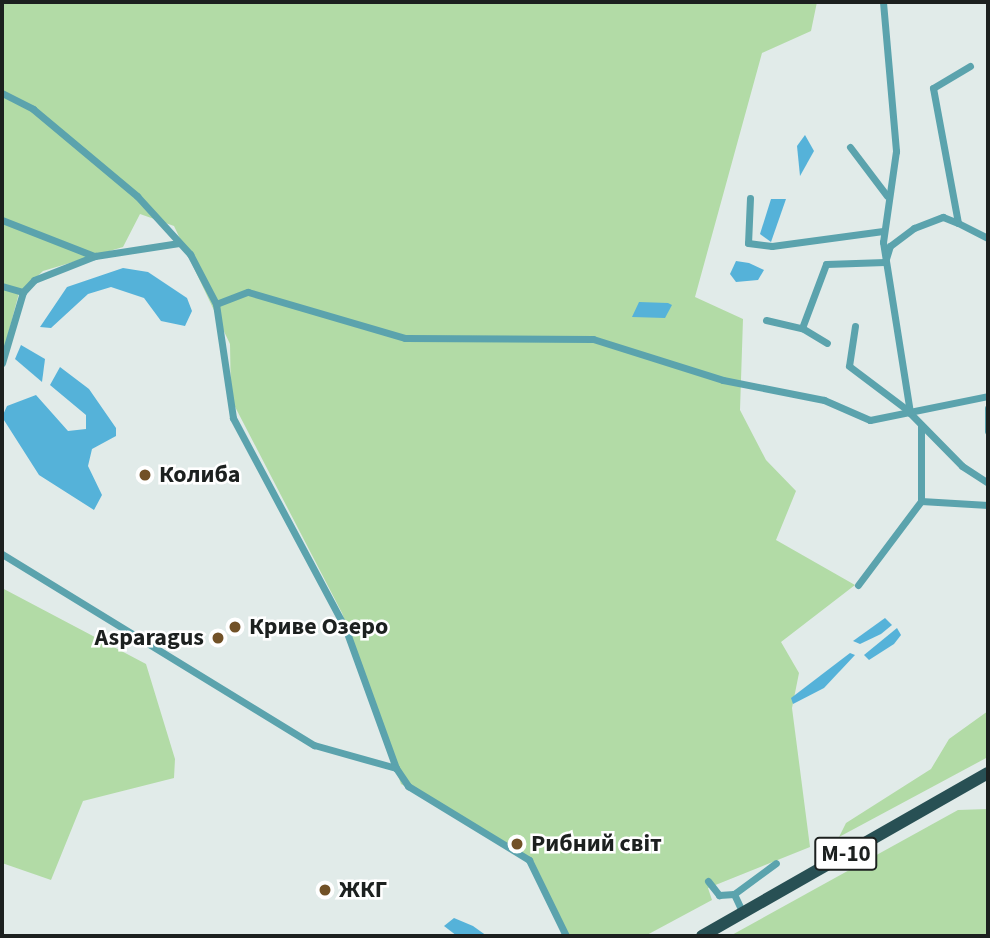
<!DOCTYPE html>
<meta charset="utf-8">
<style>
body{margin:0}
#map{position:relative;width:990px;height:938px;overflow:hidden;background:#e1ebe9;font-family:"Source Sans 3",sans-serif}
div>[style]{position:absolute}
.green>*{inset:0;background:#b2dba6}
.water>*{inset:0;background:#55b2d9}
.minor>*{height:7px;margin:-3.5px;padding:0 3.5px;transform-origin:3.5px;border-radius:3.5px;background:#5ba3ad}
.trunk>*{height:12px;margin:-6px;padding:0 6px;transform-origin:6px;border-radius:6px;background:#285054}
.dots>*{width:19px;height:19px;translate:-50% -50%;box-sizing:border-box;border:4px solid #fff;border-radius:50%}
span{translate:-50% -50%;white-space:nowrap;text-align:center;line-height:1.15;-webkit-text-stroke:5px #fff;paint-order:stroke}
.shield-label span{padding:2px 5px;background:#fff;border:2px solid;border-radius:5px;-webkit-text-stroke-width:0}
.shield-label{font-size:23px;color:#1c201f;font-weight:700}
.poi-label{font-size:24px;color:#1c201f;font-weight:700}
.left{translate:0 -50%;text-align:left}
.right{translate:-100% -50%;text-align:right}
.frame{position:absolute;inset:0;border:4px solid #1c201f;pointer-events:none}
</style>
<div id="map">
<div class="green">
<i style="clip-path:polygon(2px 2px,817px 2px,811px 31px,762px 53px,695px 297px,743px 319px,740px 410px,766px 460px,796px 491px,776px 540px,855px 585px,781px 642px,799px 673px,792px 708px,810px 847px,708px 888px,712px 900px,645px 936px,569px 936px,526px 855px,401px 784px,342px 613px,231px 399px,230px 344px,174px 226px,140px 214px,123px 247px,43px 271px,19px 293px,2px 357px)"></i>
<i style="clip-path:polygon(2px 588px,146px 664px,175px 759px,174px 778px,83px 801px,51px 880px,2px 863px)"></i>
<i style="clip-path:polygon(988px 711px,988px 757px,839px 837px,846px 823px,931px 769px,949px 739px)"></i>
<i style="clip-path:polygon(988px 809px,988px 936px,730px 936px,958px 810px)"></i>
</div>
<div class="water">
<i style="clip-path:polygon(805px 135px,814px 151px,800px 176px,797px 146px)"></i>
<i style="clip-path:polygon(771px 199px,786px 199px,771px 242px,760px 234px)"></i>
<i style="clip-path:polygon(736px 261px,749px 263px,764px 270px,758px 280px,736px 282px,730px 274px)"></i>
<i style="clip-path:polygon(123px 268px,148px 272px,187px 298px,192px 311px,185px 326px,161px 321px,144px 298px,111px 287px,88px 294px,51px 328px,40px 327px,67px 287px)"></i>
<i style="clip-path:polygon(639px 302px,668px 303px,672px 305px,665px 318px,632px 317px)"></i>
<i style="clip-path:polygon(21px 345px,45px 359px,42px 382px,15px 359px)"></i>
<i style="clip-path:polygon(60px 367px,89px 389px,116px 428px,116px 436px,92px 449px,88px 466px,102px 495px,94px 510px,39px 475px,2px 417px,7px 406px,36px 395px,68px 431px,86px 429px,86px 415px,50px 385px)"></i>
<i style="clip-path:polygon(885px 618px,892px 625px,881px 634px,860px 644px,853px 641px)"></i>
<i style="clip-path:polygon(897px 628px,901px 635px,894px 644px,869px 660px,864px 655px)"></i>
<i style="clip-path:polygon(850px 653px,855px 655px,824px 688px,793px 704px,791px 698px)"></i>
<i style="clip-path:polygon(454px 918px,473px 926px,487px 936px,457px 936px,444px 926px)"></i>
</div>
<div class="minor">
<i style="left:883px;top:2px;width:150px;rotate:85deg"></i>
<i style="left:896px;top:151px;width:92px;rotate:98.1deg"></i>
<i style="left:883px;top:242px;width:173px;rotate:81deg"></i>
<i style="left:910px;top:413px;width:74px;rotate:45.5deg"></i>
<i style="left:962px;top:466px;width:31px;rotate:33deg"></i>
<i style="left:970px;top:66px;width:43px;rotate:149.3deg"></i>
<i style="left:933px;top:88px;width:137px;rotate:79.5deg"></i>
<i style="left:958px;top:223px;width:34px;rotate:27deg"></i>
<i style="left:2px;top:93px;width:35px;rotate:27deg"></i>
<i style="left:33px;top:109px;width:136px;rotate:39.9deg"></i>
<i style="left:137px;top:196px;width:79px;rotate:47.6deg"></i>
<i style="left:190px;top:254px;width:56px;rotate:62.5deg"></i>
<i style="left:216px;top:304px;width:115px;rotate:81.5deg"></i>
<i style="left:233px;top:418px;width:240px;rotate:61.9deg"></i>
<i style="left:346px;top:630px;width:147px;rotate:70.1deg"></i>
<i style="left:396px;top:768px;width:22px;rotate:56deg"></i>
<i style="left:408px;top:786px;width:142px;rotate:31.4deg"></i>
<i style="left:529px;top:860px;width:85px;rotate:64deg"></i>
<i style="left:850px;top:147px;width:61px;rotate:52.9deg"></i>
<i style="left:750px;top:198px;width:45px;rotate:92.5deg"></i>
<i style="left:748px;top:243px;width:24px;rotate:7deg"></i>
<i style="left:772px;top:246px;width:112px;rotate:-7.7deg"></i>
<i style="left:2px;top:220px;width:99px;rotate:21.4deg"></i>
<i style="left:2px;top:286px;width:22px;rotate:16deg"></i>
<i style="left:216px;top:304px;width:34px;rotate:-21deg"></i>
<i style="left:248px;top:292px;width:164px;rotate:16.3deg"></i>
<i style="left:405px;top:338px;width:188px;rotate:0.3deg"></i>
<i style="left:593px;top:339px;width:136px;rotate:17.5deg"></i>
<i style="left:723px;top:380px;width:103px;rotate:11.2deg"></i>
<i style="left:824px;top:400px;width:50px;rotate:23.5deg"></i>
<i style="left:870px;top:420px;width:120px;rotate:-11.5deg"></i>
<i style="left:766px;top:320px;width:37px;rotate:13deg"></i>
<i style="left:802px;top:328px;width:68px;rotate:-69.4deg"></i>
<i style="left:826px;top:264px;width:59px;rotate:-1.9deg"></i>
<i style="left:885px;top:262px;width:17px;rotate:-73deg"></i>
<i style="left:890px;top:246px;width:30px;rotate:-37deg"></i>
<i style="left:914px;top:228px;width:31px;rotate:-21deg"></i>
<i style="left:943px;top:217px;width:16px;rotate:22deg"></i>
<i style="left:855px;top:326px;width:40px;rotate:98.5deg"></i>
<i style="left:849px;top:366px;width:76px;rotate:37deg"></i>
<i style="left:802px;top:328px;width:29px;rotate:31deg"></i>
<i style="left:2px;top:363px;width:74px;rotate:-73.5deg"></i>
<i style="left:23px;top:292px;width:16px;rotate:-47deg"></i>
<i style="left:34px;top:280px;width:66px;rotate:-21.5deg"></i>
<i style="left:95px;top:256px;width:85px;rotate:-8.8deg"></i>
<i style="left:988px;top:408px;width:23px;rotate:90deg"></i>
<i style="left:921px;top:501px;width:76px;rotate:-90deg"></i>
<i style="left:2px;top:554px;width:366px;rotate:31.5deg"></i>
<i style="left:314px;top:745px;width:85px;rotate:15.7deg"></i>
<i style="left:858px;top:585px;width:105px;rotate:-53.1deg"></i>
<i style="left:921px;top:501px;width:67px;rotate:3.4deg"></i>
<i style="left:708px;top:881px;width:18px;rotate:52deg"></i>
<i style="left:719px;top:895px;width:15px;rotate:-4deg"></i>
<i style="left:734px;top:894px;width:21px;rotate:65deg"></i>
<i style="left:734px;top:894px;width:52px;rotate:-36.4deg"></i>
</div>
<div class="trunk">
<i style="left:702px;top:936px;width:329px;rotate:-29.7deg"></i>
</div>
<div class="dots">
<i style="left:145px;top:475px;background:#715127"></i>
<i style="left:235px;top:627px;background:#715127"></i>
<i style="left:218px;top:638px;background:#715127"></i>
<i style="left:517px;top:844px;background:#715127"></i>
<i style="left:325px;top:890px;background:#715127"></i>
</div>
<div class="shield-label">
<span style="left:846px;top:854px">М-10</span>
</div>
<div class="poi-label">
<span class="left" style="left:159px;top:475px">Колиба</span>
<span class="left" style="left:249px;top:627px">Криве Озеро</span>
<span class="right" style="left:204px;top:638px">Asparagus</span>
<span class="left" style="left:531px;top:844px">Рибний світ</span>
<span class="left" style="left:339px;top:890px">ЖКГ</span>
</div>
<div class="frame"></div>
</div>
